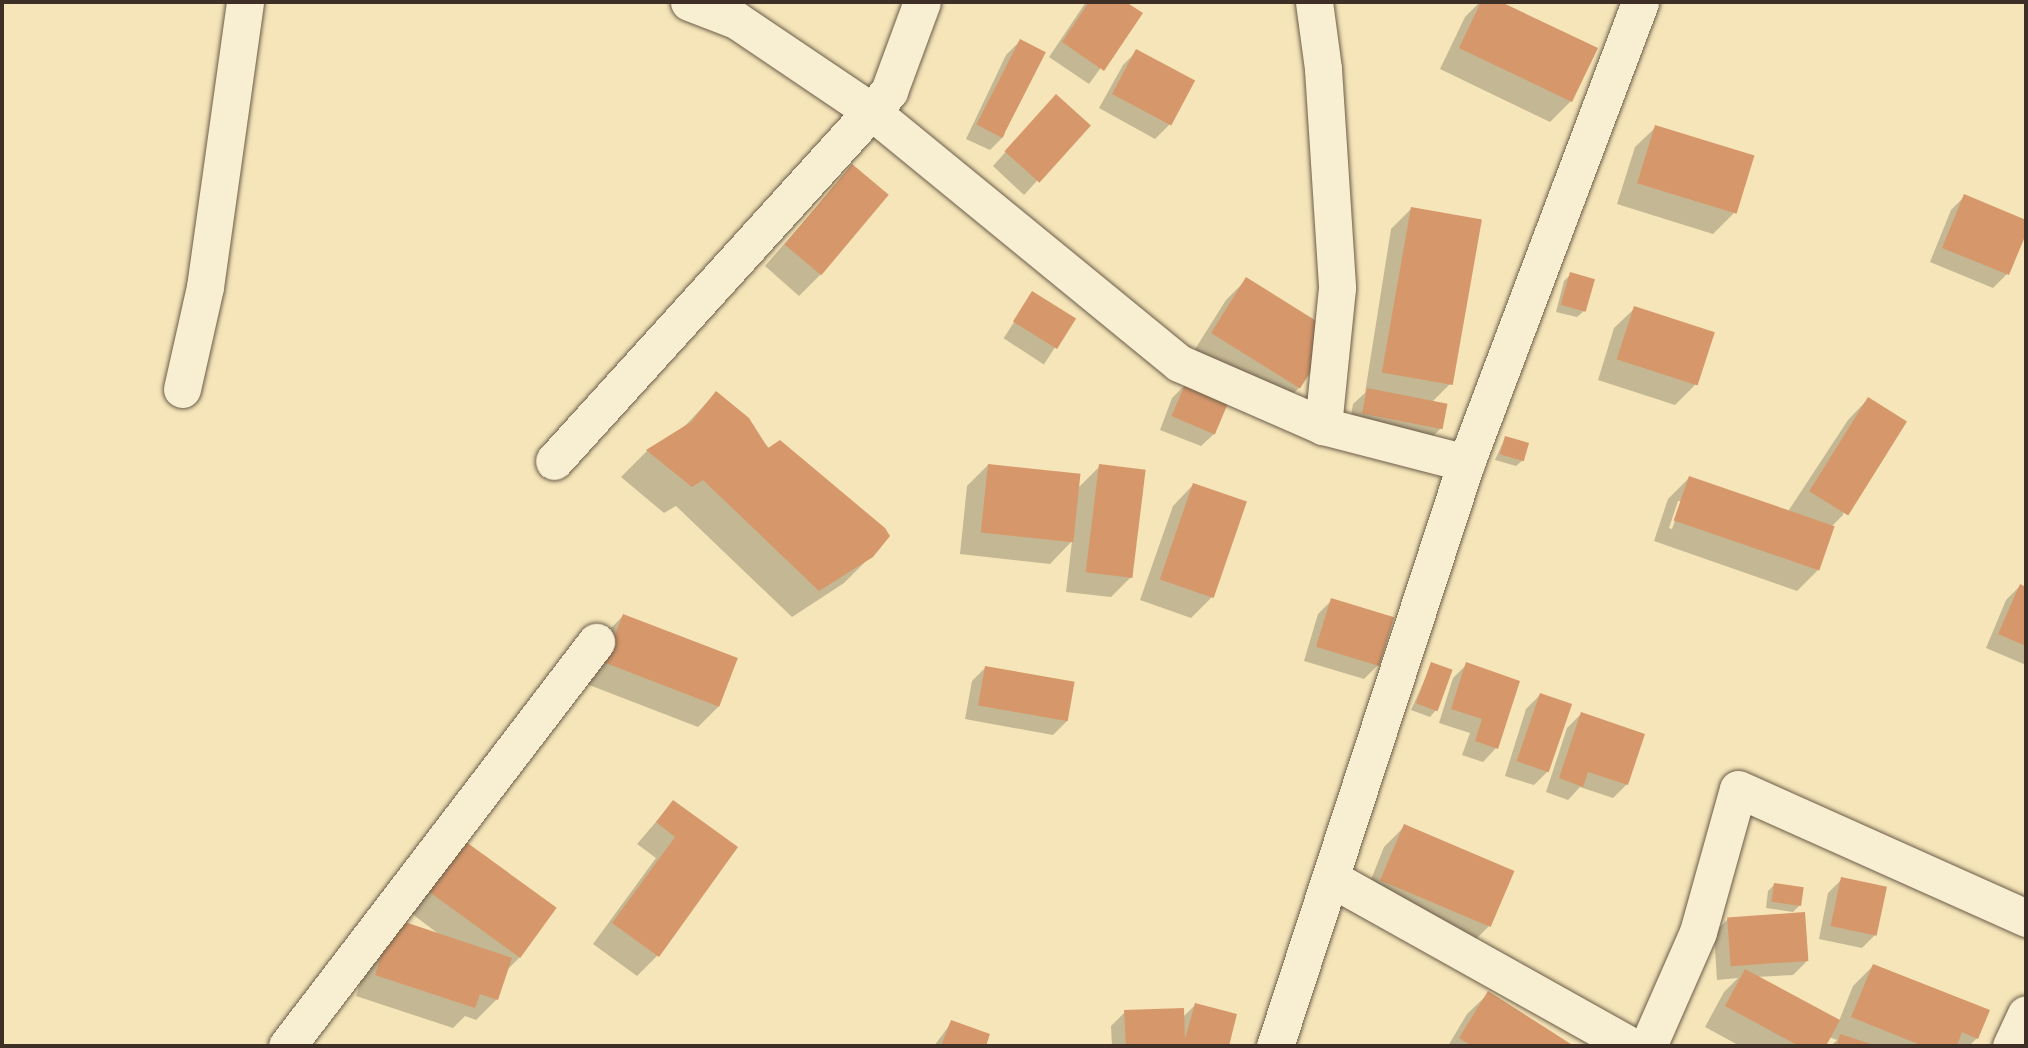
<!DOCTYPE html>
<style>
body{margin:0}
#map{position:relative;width:2028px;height:1048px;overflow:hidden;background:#f5e5b8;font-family:Cardo,serif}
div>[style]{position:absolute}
.shadow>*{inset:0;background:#0003;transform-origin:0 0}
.building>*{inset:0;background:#d6986b;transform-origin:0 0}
.roads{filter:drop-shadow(0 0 2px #6b5c4a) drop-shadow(0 0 2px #6b5c4a)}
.minor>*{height:37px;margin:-18.5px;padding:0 18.5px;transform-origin:18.5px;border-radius:18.5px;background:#f8eed1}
span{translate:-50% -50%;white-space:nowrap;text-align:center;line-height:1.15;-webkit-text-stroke:5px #f8eed1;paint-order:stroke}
.frame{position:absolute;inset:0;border:4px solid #3d2f25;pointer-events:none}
</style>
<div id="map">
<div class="shadow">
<i style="clip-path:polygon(1086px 2px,1122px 2px,1140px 14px,1089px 84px,1049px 57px)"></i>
<i style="clip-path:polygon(1480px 2px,1497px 2px,1595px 49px,1571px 101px,1550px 122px,1440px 69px,1465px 17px)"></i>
<i style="clip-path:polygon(1020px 41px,1004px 136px,990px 150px,966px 139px,1006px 55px)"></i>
<i style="clip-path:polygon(1137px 51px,1193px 82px,1169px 125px,1155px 139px,1099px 108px,1123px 65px)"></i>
<i style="clip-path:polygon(1043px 110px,1088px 125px,1024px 195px,993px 166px)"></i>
<i style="clip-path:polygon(1656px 127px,1734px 213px,1713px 234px,1617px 204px,1635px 147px)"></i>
<i style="clip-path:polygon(852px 166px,820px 275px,799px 296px,765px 266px)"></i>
<i style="clip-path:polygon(1965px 196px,2026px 222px,2007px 274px,1993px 288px,1930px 262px,1951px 210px)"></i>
<i style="clip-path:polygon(1412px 208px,1450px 384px,1431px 403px,1440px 429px,1426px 443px,1349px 428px,1353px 404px,1365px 393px,1391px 229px)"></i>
<i style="clip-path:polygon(1571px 274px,1584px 311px,1577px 317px,1556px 312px,1564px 281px)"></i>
<i style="clip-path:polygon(1247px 279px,1299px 388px,1278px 408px,1192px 354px,1226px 300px)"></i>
<i style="left:1033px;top:293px;width:48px;height:54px;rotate:33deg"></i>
<i style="clip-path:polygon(1635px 308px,1695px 385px,1675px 405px,1598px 380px,1614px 328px)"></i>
<i style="clip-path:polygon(1186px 384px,1215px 433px,1201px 446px,1160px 430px,1172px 398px)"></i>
<i style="clip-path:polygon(716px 393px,872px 555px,844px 583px,792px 617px,676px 506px,664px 513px,621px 477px,647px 451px,682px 429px)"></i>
<i style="clip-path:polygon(evenodd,1868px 399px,1843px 515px,1830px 528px,1818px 570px,1797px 591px,1654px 541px,1668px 499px,1689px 478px,1787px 513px,1848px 420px,1868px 399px,1678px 501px,1682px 501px,1672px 529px,1669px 528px,1678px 501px)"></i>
<i style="clip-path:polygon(1505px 438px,1523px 460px,1516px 466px,1495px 460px)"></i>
<i style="clip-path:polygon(988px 465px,1077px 489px,1100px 466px,1132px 576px,1111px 597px,1066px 592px,1072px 541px,1050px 564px,960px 554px,967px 486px)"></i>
<i style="clip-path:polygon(1193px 485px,1212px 597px,1191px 618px,1140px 600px,1173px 506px)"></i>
<i style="clip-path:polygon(2020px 586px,2026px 589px,2026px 665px,1986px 648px,2006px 600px)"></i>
<i style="clip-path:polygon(1332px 600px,1378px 665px,1364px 679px,1304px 661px,1318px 614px)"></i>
<i style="clip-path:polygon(623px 616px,719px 706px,698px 727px,584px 683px,602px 637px)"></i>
<i style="clip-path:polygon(1432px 664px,1436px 710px,1430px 717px,1411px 710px)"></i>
<i style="clip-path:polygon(1467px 664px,1496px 748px,1483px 762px,1462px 755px,1470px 733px,1439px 723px,1453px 678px)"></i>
<i style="clip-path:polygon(986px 667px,1067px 721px,1053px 735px,965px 719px,972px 681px)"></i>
<i style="clip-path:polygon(1540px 695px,1548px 771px,1534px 785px,1505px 776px,1526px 709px)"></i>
<i style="clip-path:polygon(1581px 714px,1627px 784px,1613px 798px,1580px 787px,1568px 800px,1546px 792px,1567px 728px)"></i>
<i style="clip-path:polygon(673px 802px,735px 848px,657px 956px,637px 976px,593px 944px,656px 858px,637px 844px)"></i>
<i style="clip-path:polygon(1405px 826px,1489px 926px,1468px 947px,1362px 902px,1384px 847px)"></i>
<i style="clip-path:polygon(441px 862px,520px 957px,506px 971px,497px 999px,476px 1020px,465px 1016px,453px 1028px,356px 996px,373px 941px,440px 935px,407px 910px)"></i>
<i style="clip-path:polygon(1842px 879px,1876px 934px,1862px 948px,1819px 939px,1828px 893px)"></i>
<i style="clip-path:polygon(1774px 885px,1800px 905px,1793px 912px,1766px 908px,1768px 891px)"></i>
<i style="clip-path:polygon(1728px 919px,1807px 961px,1793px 975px,1755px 977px,1839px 1021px,1853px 986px,1873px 966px,1977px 1038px,1969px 1046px,1831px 1046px,1837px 1040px,1829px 1037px,1824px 1046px,1740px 1046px,1705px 1027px,1724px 992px,1738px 978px,1717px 980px,1714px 933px)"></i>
<i style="clip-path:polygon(1488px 994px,1571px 1046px,1448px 1046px,1467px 1014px)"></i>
<i style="clip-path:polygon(1196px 1004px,1235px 1015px,1227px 1046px,1112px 1046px,1111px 1026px,1125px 1012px,1183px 1017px)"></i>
<i style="clip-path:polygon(952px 1022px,988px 1035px,984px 1046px,934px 1046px)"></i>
</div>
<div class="building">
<i style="clip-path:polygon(1089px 2px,1126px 2px,1143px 13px,1104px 71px,1062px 42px)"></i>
<i style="clip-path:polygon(1481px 2px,1501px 2px,1598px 48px,1572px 102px,1459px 48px)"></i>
<i style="left:1020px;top:39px;width:29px;height:96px;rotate:27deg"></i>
<i style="left:1136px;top:49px;width:67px;height:51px;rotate:28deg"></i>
<i style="left:1056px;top:94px;width:47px;height:77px;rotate:42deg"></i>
<i style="left:1655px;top:125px;width:104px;height:61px;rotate:17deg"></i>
<i style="left:852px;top:164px;width:48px;height:105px;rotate:40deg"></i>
<i style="clip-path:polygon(1964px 194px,2026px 220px,2026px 234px,2009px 275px,1942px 248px)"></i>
<i style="left:1411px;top:207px;width:72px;height:168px;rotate:10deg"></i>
<i style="left:1570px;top:272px;width:26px;height:34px;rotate:16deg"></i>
<i style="left:1246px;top:277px;width:105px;height:66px;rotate:32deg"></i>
<i style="left:1032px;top:291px;width:52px;height:36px;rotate:32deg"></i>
<i style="left:1634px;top:306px;width:85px;height:56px;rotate:18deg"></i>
<i style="left:1186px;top:382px;width:47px;height:37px;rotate:23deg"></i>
<i style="left:1367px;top:388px;width:82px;height:26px;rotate:11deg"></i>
<i style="clip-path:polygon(716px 391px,749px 418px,768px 448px,780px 440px,885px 528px,890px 536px,873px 557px,819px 591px,703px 480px,692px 487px,646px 450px,691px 422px)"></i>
<i style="left:1868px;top:397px;width:46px;height:111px;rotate:32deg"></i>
<i style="left:1505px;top:436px;width:25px;height:19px;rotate:16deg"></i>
<i style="left:988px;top:464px;width:93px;height:69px;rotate:6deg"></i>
<i style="left:1099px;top:464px;width:47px;height:109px;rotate:7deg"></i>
<i style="left:1689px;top:476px;width:154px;height:47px;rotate:19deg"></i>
<i style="left:1193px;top:483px;width:57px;height:102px;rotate:19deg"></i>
<i style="clip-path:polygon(2020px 584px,2026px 587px,2026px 646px,1998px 634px)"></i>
<i style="left:1331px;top:598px;width:66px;height:51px;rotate:17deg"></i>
<i style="left:623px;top:614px;width:123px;height:52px;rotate:21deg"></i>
<i style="left:1431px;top:662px;width:23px;height:44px;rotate:20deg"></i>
<i style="clip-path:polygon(1466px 662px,1520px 681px,1498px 749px,1475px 741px,1482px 719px,1451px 709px)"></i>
<i style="left:985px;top:666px;width:91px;height:40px;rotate:10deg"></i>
<i style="left:1540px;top:693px;width:34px;height:72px;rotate:19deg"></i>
<i style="clip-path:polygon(1581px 712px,1645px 734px,1628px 785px,1588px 772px,1583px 787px,1559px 778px)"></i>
<i style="clip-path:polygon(673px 800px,738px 847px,659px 957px,612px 923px,675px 837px,656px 822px)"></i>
<i style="left:1404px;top:824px;width:120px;height:61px;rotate:23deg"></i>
<i style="left:462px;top:839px;width:117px;height:62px;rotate:36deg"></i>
<i style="left:1841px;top:877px;width:47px;height:50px;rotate:12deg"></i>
<i style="left:1774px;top:883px;width:30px;height:19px;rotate:8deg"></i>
<i style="left:1805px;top:912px;width:49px;height:78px;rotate:86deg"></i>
<i style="clip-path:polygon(393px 918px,512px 958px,498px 1000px,480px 994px,475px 1008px,375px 975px)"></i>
<i style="clip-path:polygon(1873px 964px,1990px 1010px,1978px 1039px,1962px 1032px,1957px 1046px,1923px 1046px,1851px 1017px)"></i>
<i style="clip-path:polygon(1745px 969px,1840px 1020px,1826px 1046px,1799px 1046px,1725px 1006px)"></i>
<i style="clip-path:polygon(1488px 991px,1574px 1046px,1472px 1046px,1459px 1038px)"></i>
<i style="clip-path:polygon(1195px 1003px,1237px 1014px,1229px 1046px,1126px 1046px,1124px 1010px,1184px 1008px,1185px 1039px)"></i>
<i style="clip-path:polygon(951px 1020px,990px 1034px,986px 1046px,941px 1046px)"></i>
<i style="clip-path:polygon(1840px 1034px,1877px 1046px,1837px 1046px)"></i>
</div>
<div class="roads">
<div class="minor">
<i style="left:689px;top:2px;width:50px;rotate:21deg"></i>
<i style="left:736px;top:20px;width:163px;rotate:34deg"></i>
<i style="left:871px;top:111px;width:398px;rotate:39.3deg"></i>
<i style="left:1179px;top:363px;width:157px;rotate:23.6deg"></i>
<i style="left:1323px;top:426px;width:148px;rotate:14.5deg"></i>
<i style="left:1314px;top:2px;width:68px;rotate:82.3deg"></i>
<i style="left:1323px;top:69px;width:219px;rotate:86.3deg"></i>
<i style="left:1337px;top:288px;width:139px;rotate:95.8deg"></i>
<i style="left:182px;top:389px;width:105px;rotate:-77.3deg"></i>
<i style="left:205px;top:287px;width:288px;rotate:-82deg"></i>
<i style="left:554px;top:461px;width:499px;rotate:-47.8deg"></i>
<i style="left:889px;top:91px;width:95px;rotate:-69.7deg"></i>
<i style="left:1334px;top:880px;width:340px;rotate:29.2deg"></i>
<i style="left:287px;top:1046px;width:509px;rotate:-52.59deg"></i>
<i style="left:1275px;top:1046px;width:613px;rotate:-71.86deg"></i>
<i style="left:1466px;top:463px;width:493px;rotate:-69.3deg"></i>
<i style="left:1648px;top:1046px;width:124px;rotate:-66.3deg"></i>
<i style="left:1698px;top:932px;width:148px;rotate:-74.4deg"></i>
<i style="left:1738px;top:789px;width:316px;rotate:24.1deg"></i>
<i style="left:2011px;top:1046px;width:35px;rotate:-65deg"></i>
</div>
</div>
<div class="frame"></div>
</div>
